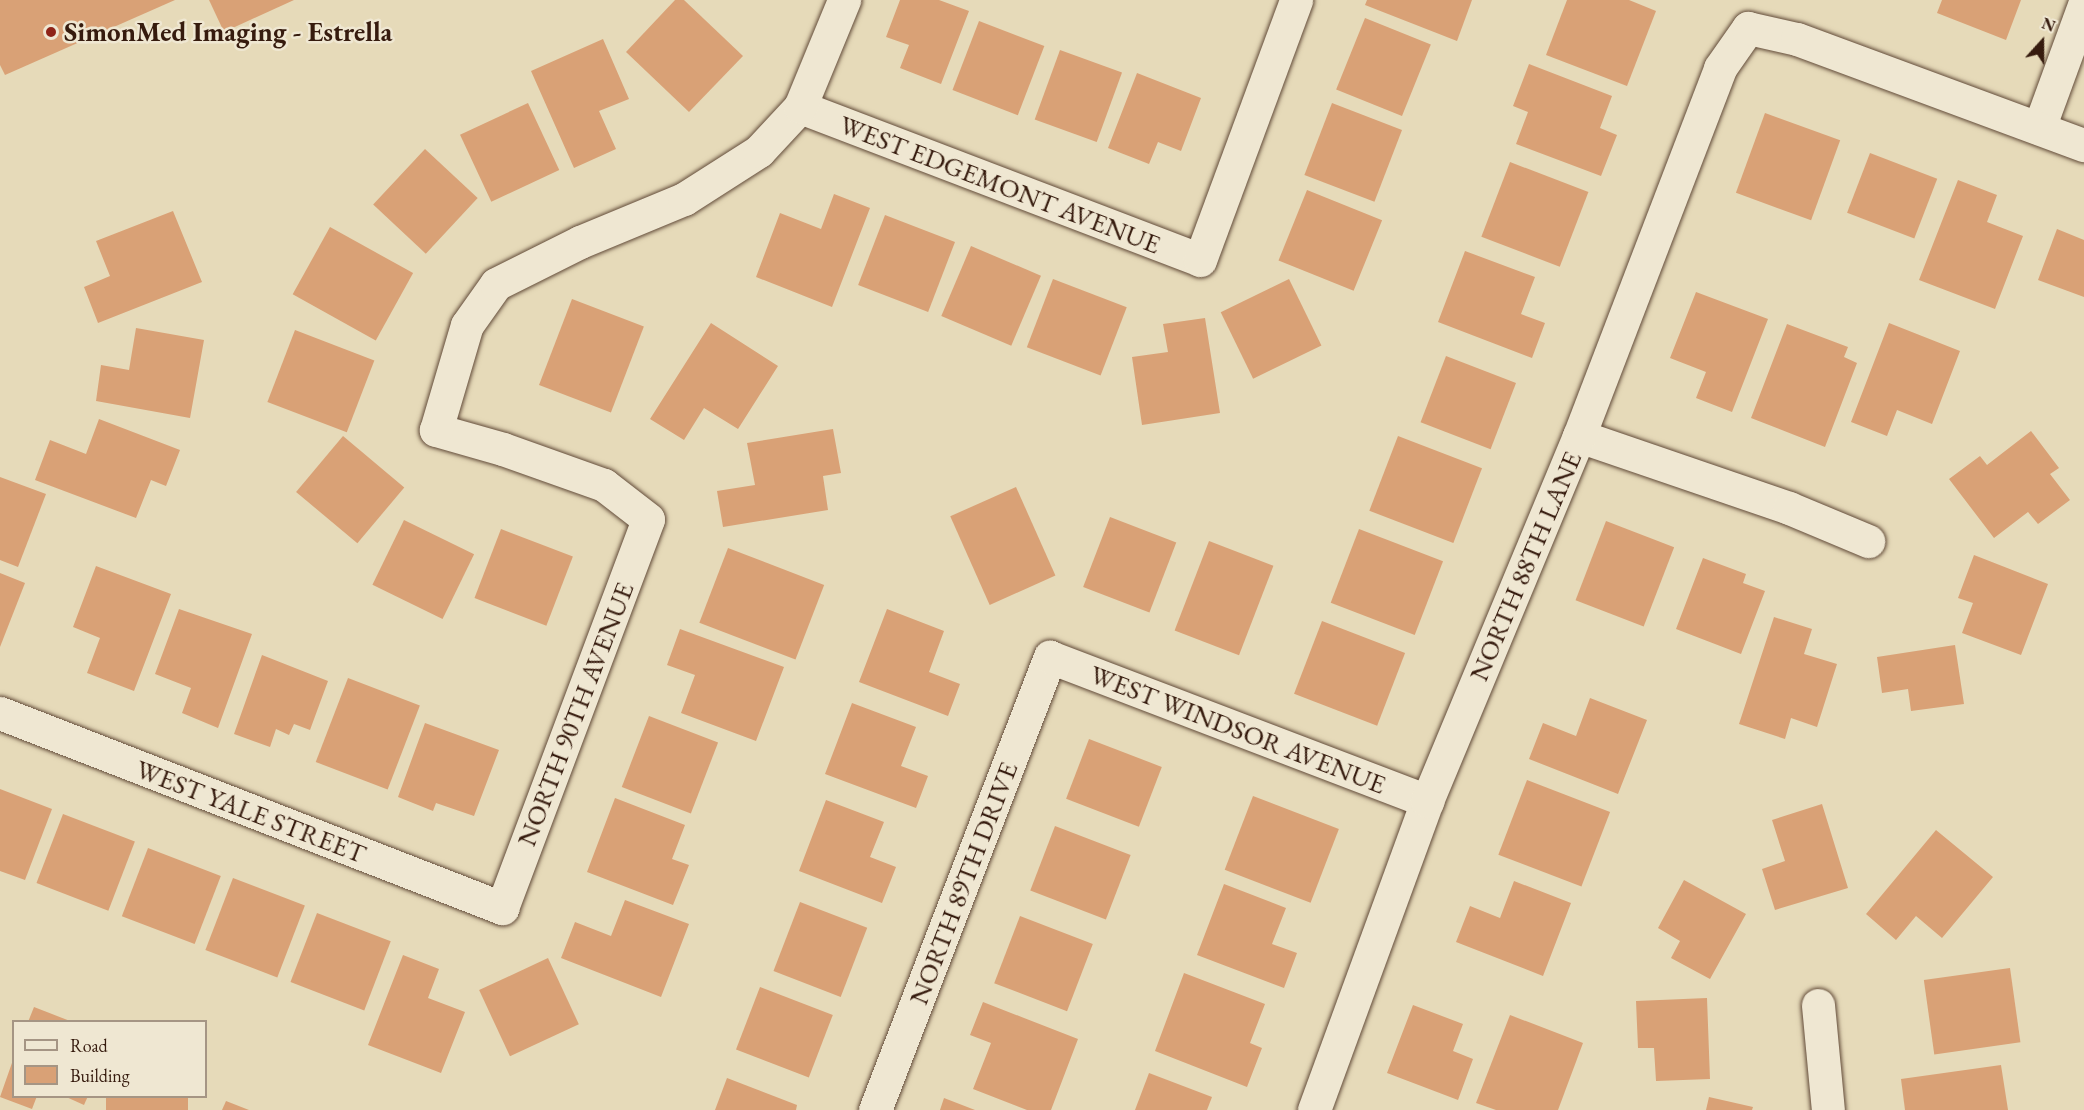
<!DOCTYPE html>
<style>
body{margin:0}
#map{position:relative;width:2084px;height:1110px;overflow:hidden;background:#e6dab9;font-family:"EB Garamond",serif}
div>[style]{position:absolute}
.building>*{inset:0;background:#d9a176;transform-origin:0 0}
.roads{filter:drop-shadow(0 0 2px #624b39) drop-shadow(0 0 2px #624b39)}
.minor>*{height:33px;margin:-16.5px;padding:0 16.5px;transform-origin:16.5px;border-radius:16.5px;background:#efe7d2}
.dots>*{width:16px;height:16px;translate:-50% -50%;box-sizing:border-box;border:3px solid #efe7d2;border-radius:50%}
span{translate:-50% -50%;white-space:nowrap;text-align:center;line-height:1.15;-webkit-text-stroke:5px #efe7d2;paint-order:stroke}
.poi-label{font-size:27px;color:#361b0e;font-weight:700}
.left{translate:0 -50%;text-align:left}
.street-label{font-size:27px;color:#361b0e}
.legend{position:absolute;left:12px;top:1020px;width:195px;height:78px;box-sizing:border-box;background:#efe7d2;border:2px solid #a59584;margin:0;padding:8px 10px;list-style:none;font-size:18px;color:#361b0e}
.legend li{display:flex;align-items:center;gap:12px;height:30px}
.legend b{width:30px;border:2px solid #a59584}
.north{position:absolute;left:2012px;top:12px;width:60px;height:60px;-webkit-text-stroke:4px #efe7d2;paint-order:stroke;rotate:21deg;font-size:16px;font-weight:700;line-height:24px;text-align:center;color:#361b0e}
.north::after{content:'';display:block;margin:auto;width:21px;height:27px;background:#361b0e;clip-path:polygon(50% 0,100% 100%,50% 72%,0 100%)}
</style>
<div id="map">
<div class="building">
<i style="clip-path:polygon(0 0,175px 0,5px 75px,0 65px)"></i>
<i style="clip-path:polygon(209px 0,294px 0,224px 32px)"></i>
<i style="clip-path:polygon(675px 0,684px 0,743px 56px,689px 112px,626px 52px)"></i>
<i style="clip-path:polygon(900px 0,939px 0,969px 11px,941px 84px,900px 68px,909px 45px,886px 37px)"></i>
<i style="clip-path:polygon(1367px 0,1472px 0,1457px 41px,1365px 5px)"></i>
<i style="clip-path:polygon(1567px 0,1629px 0,1656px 11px,1627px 86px,1546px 55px)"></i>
<i style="clip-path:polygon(1942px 0,2021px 0,2006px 40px,1937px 13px)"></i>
<i style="left:1365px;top:18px;width:71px;height:77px;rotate:22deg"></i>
<i style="left:979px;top:21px;width:70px;height:74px;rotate:21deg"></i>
<i style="clip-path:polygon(603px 39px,629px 99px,599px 111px,616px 149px,574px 168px,531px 71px)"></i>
<i style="left:1060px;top:50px;width:66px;height:74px;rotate:20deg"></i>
<i style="clip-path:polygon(1529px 64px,1612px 96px,1600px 128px,1617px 135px,1601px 176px,1516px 144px,1528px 112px,1513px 106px)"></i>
<i style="clip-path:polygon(1137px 73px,1201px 98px,1181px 151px,1158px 142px,1149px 164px,1108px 148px)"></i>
<i style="left:528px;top:103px;width:74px;height:75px;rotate:65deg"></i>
<i style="left:1332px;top:103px;width:75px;height:77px;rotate:21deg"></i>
<i style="left:1765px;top:113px;width:80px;height:85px;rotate:20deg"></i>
<i style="left:425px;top:149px;width:72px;height:76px;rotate:43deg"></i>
<i style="left:1870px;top:153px;width:72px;height:64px;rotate:21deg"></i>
<i style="left:1510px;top:162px;width:84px;height:80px;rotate:21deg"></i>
<i style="clip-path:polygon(1958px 180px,1997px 195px,1987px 222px,2023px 236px,1995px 309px,1919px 280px)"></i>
<i style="left:1307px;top:190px;width:81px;height:76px;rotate:22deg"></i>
<i style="clip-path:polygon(834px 194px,870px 208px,832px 307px,756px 277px,780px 213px,821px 229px)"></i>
<i style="clip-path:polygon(173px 211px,202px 282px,98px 323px,84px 287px,110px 276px,96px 241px)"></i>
<i style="left:885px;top:215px;width:75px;height:75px;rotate:21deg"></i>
<i style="left:330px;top:227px;width:95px;height:77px;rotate:29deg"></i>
<i style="clip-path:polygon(2057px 229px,2084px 240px,2084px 297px,2038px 280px)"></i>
<i style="left:971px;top:246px;width:76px;height:76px;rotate:23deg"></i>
<i style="clip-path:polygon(1465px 251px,1535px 277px,1521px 314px,1545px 323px,1532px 358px,1438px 322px)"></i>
<i style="left:1053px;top:279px;width:79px;height:73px;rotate:21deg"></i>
<i style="left:1289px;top:279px;width:74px;height:76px;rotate:64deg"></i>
<i style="clip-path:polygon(1696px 292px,1768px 319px,1732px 412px,1696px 398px,1706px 372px,1670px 358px)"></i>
<i style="left:572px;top:299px;width:77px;height:92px;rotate:21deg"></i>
<i style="clip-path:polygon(1205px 318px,1220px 413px,1142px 425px,1132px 357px,1168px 352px,1163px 324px)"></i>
<i style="clip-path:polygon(711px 323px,778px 366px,738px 429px,704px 408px,684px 440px,650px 419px)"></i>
<i style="clip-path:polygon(1889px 323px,1960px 351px,1932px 424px,1897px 410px,1887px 436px,1851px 422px)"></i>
<i style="clip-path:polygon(1787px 324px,1848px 347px,1844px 357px,1857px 363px,1825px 447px,1751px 418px)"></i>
<i style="clip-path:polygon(136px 328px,204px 340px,190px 418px,96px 401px,101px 365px,129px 370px)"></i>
<i style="left:295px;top:330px;width:85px;height:77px;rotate:21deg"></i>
<i style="left:1446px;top:356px;width:75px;height:71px;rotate:21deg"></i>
<i style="clip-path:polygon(99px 419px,180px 450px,166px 486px,151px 480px,136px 518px,35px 480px,50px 440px,86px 454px)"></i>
<i style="clip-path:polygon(833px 429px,841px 473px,823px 476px,828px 510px,723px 527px,717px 491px,755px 485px,747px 443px)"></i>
<i style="clip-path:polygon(2031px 431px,2059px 468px,2050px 474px,2070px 500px,2038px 524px,2028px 512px,1994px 538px,1949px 479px,1980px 456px,1987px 465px)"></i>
<i style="left:343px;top:436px;width:80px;height:73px;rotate:40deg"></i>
<i style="left:1398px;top:436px;width:90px;height:80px;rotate:21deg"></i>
<i style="clip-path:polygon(0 477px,46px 494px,18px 567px,0 560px)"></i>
<i style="left:1016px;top:487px;width:97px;height:72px;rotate:66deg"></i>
<i style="left:1110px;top:517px;width:71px;height:75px;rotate:21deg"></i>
<i style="left:404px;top:520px;width:78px;height:72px;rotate:26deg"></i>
<i style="left:1606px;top:521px;width:73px;height:85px;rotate:21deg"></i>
<i style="left:501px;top:529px;width:77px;height:74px;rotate:21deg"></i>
<i style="left:1359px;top:529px;width:90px;height:79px;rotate:21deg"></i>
<i style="left:1209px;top:541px;width:69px;height:96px;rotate:21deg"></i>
<i style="left:728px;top:548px;width:103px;height:80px;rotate:21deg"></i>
<i style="clip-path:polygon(1974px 555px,2048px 584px,2021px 655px,1962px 633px,1973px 603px,1958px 598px)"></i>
<i style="clip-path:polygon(1703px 558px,1746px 574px,1743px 583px,1765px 591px,1741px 654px,1676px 629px)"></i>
<i style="clip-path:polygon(96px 566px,171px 594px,134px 691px,87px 673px,100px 638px,73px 627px)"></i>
<i style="clip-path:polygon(0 573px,25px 583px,0 647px)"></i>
<i style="clip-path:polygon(179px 609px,252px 634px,218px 728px,182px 713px,191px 688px,155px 674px)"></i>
<i style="clip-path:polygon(887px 609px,944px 631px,929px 672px,960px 684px,948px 716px,859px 682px)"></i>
<i style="clip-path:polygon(1774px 617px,1812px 629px,1804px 654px,1837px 664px,1817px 727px,1791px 718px,1785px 739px,1739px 724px)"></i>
<i style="left:1322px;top:621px;width:89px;height:78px;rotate:21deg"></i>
<i style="clip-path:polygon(680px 629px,784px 667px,756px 741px,681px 713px,695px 675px,667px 665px)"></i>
<i style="clip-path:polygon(1955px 645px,1964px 704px,1911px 711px,1908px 689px,1882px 693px,1877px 657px)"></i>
<i style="clip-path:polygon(262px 655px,328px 681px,310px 730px,294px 724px,289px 735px,276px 729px,270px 747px,234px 734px)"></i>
<i style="left:348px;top:678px;width:77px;height:90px;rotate:21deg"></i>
<i style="clip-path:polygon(1590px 698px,1647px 720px,1618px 794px,1529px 759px,1543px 723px,1576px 736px)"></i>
<i style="clip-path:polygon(852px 703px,916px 727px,901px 766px,928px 776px,916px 808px,825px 774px)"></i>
<i style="left:649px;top:716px;width:74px;height:76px;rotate:21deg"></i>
<i style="clip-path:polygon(425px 723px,499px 750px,474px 816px,436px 803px,433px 811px,398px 797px)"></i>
<i style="left:1089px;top:739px;width:78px;height:64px;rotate:21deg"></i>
<i style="left:1527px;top:780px;width:89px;height:80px;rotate:21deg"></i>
<i style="clip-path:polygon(0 789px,52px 809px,25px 880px,0 871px)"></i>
<i style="left:1253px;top:796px;width:92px;height:79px;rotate:21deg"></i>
<i style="clip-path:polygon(615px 798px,685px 825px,672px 859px,689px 865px,673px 905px,587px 872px)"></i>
<i style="clip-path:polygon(826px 800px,884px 822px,870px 857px,896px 867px,882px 903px,799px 871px)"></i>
<i style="clip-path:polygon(1822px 804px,1848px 888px,1775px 910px,1762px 869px,1785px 861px,1772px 820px)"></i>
<i style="left:63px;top:814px;width:77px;height:74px;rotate:21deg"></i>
<i style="left:1055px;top:826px;width:81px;height:69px;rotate:21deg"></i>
<i style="clip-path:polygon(1936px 830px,1993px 877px,1942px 938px,1916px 916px,1896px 940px,1866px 914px)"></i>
<i style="left:148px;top:848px;width:78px;height:73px;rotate:21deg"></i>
<i style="left:233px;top:878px;width:77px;height:77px;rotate:21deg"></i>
<i style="clip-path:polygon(1684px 880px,1746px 914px,1710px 979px,1671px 958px,1680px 941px,1658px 928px)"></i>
<i style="clip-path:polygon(1514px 881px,1571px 903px,1543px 976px,1456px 942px,1470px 906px,1500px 918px)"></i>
<i style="clip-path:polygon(1224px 884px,1286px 908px,1272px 944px,1297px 953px,1284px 988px,1197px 955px)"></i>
<i style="clip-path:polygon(625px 900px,689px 924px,661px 997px,561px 958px,575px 922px,611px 936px)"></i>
<i style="left:800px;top:902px;width:72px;height:74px;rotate:21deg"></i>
<i style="left:317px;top:913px;width:79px;height:74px;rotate:21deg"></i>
<i style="left:1020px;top:916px;width:78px;height:72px;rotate:21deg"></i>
<i style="clip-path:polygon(403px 955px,439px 969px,428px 998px,465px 1012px,441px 1073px,368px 1045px)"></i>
<i style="left:548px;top:958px;width:73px;height:76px;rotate:65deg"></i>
<i style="left:2010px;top:968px;width:75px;height:87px;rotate:82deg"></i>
<i style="clip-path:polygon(1184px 973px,1265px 1004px,1250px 1043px,1262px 1048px,1247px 1087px,1155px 1051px)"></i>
<i style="left:760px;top:987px;width:78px;height:67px;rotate:21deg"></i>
<i style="clip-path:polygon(1707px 998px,1710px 1079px,1656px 1081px,1654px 1048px,1638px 1048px,1636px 1001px)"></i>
<i style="clip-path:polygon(983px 1002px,1078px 1039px,1051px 1110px,1027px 1110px,973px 1089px,991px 1043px,970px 1035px)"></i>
<i style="clip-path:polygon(1413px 1005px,1463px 1024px,1453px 1051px,1473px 1059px,1458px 1100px,1387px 1073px)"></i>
<i style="clip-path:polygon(34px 1007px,70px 1021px,70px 1022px,28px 1022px)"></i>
<i style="clip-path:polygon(1510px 1015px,1583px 1043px,1558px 1110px,1496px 1110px,1476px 1103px)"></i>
<i style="clip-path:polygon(13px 1060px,14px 1096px,37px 1096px,32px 1109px,0 1097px)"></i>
<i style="clip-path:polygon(2001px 1065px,2008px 1110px,1905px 1110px,1901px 1079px)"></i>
<i style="clip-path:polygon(1149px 1073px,1212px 1097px,1207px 1110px,1135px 1110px)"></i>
<i style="clip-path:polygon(727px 1078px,797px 1105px,796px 1110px,715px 1110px)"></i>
<i style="clip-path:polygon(64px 1096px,88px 1096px,84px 1105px)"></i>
<i style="left:106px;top:1096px;width:82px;height:15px"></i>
<i style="clip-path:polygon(1709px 1097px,1753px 1107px,1752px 1110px,1706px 1110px)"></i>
<i style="clip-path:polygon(944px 1098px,975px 1110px,940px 1110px)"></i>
<i style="clip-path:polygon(226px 1101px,249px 1110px,222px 1110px)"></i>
</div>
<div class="roads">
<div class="minor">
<i style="left:800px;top:107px;width:428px;rotate:20.9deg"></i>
<i style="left:1200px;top:260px;width:277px;rotate:-69.7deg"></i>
<i style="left:2039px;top:128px;width:131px;rotate:-69.9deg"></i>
<i style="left:1579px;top:436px;width:222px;rotate:18.9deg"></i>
<i style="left:1789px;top:508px;width:86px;rotate:22.7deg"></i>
<i style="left:0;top:713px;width:539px;rotate:21.23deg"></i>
<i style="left:502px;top:908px;width:415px;rotate:-69.4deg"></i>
<i style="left:648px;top:519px;width:56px;rotate:-142.3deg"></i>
<i style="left:604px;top:485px;width:107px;rotate:-160.4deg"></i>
<i style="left:503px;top:449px;width:70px;rotate:-164.2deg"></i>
<i style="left:436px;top:430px;width:109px;rotate:-73.6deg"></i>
<i style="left:467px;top:325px;width:50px;rotate:-54.7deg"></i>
<i style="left:496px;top:284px;width:94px;rotate:-26.6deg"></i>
<i style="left:580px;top:242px;width:113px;rotate:-22.5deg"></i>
<i style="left:684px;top:199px;width:89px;rotate:-32.6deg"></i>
<i style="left:759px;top:151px;width:60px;rotate:-47deg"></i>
<i style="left:800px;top:107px;width:116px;rotate:-67.6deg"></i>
<i style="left:1818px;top:1005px;width:105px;rotate:84.6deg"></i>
<i style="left:875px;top:1110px;width:486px;rotate:-68.9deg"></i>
<i style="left:1050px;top:657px;width:404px;rotate:20.9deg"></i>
<i style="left:1314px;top:1110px;width:329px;rotate:-69.9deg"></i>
<i style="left:1427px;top:801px;width:395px;rotate:-67.4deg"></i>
<i style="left:1579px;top:436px;width:394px;rotate:-69deg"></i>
<i style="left:1720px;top:68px;width:49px;rotate:-55deg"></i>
<i style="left:1748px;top:28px;width:50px;rotate:12.7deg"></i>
<i style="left:1797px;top:39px;width:306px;rotate:20.3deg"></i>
</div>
</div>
<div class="dots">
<i style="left:51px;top:32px;background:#8f2418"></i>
</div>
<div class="poi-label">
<span class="left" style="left:64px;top:32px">SimonMed Imaging - Estrella</span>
</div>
<div class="street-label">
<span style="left:1000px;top:184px;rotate:21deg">WEST EDGEMONT AVENUE</span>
<span style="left:1525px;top:566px;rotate:-67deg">NORTH 88TH LANE</span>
<span style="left:575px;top:714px;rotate:-69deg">NORTH 90TH AVENUE</span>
<span style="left:1238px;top:729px;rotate:21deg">WEST WINDSOR AVENUE</span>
<span style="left:251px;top:811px;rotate:21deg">WEST YALE STREET</span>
<span style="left:963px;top:883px;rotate:-69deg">NORTH 89TH DRIVE</span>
</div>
<ul class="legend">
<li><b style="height:8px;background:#efe7d2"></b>Road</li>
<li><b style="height:16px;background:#d9a176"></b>Building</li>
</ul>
<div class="north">N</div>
</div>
